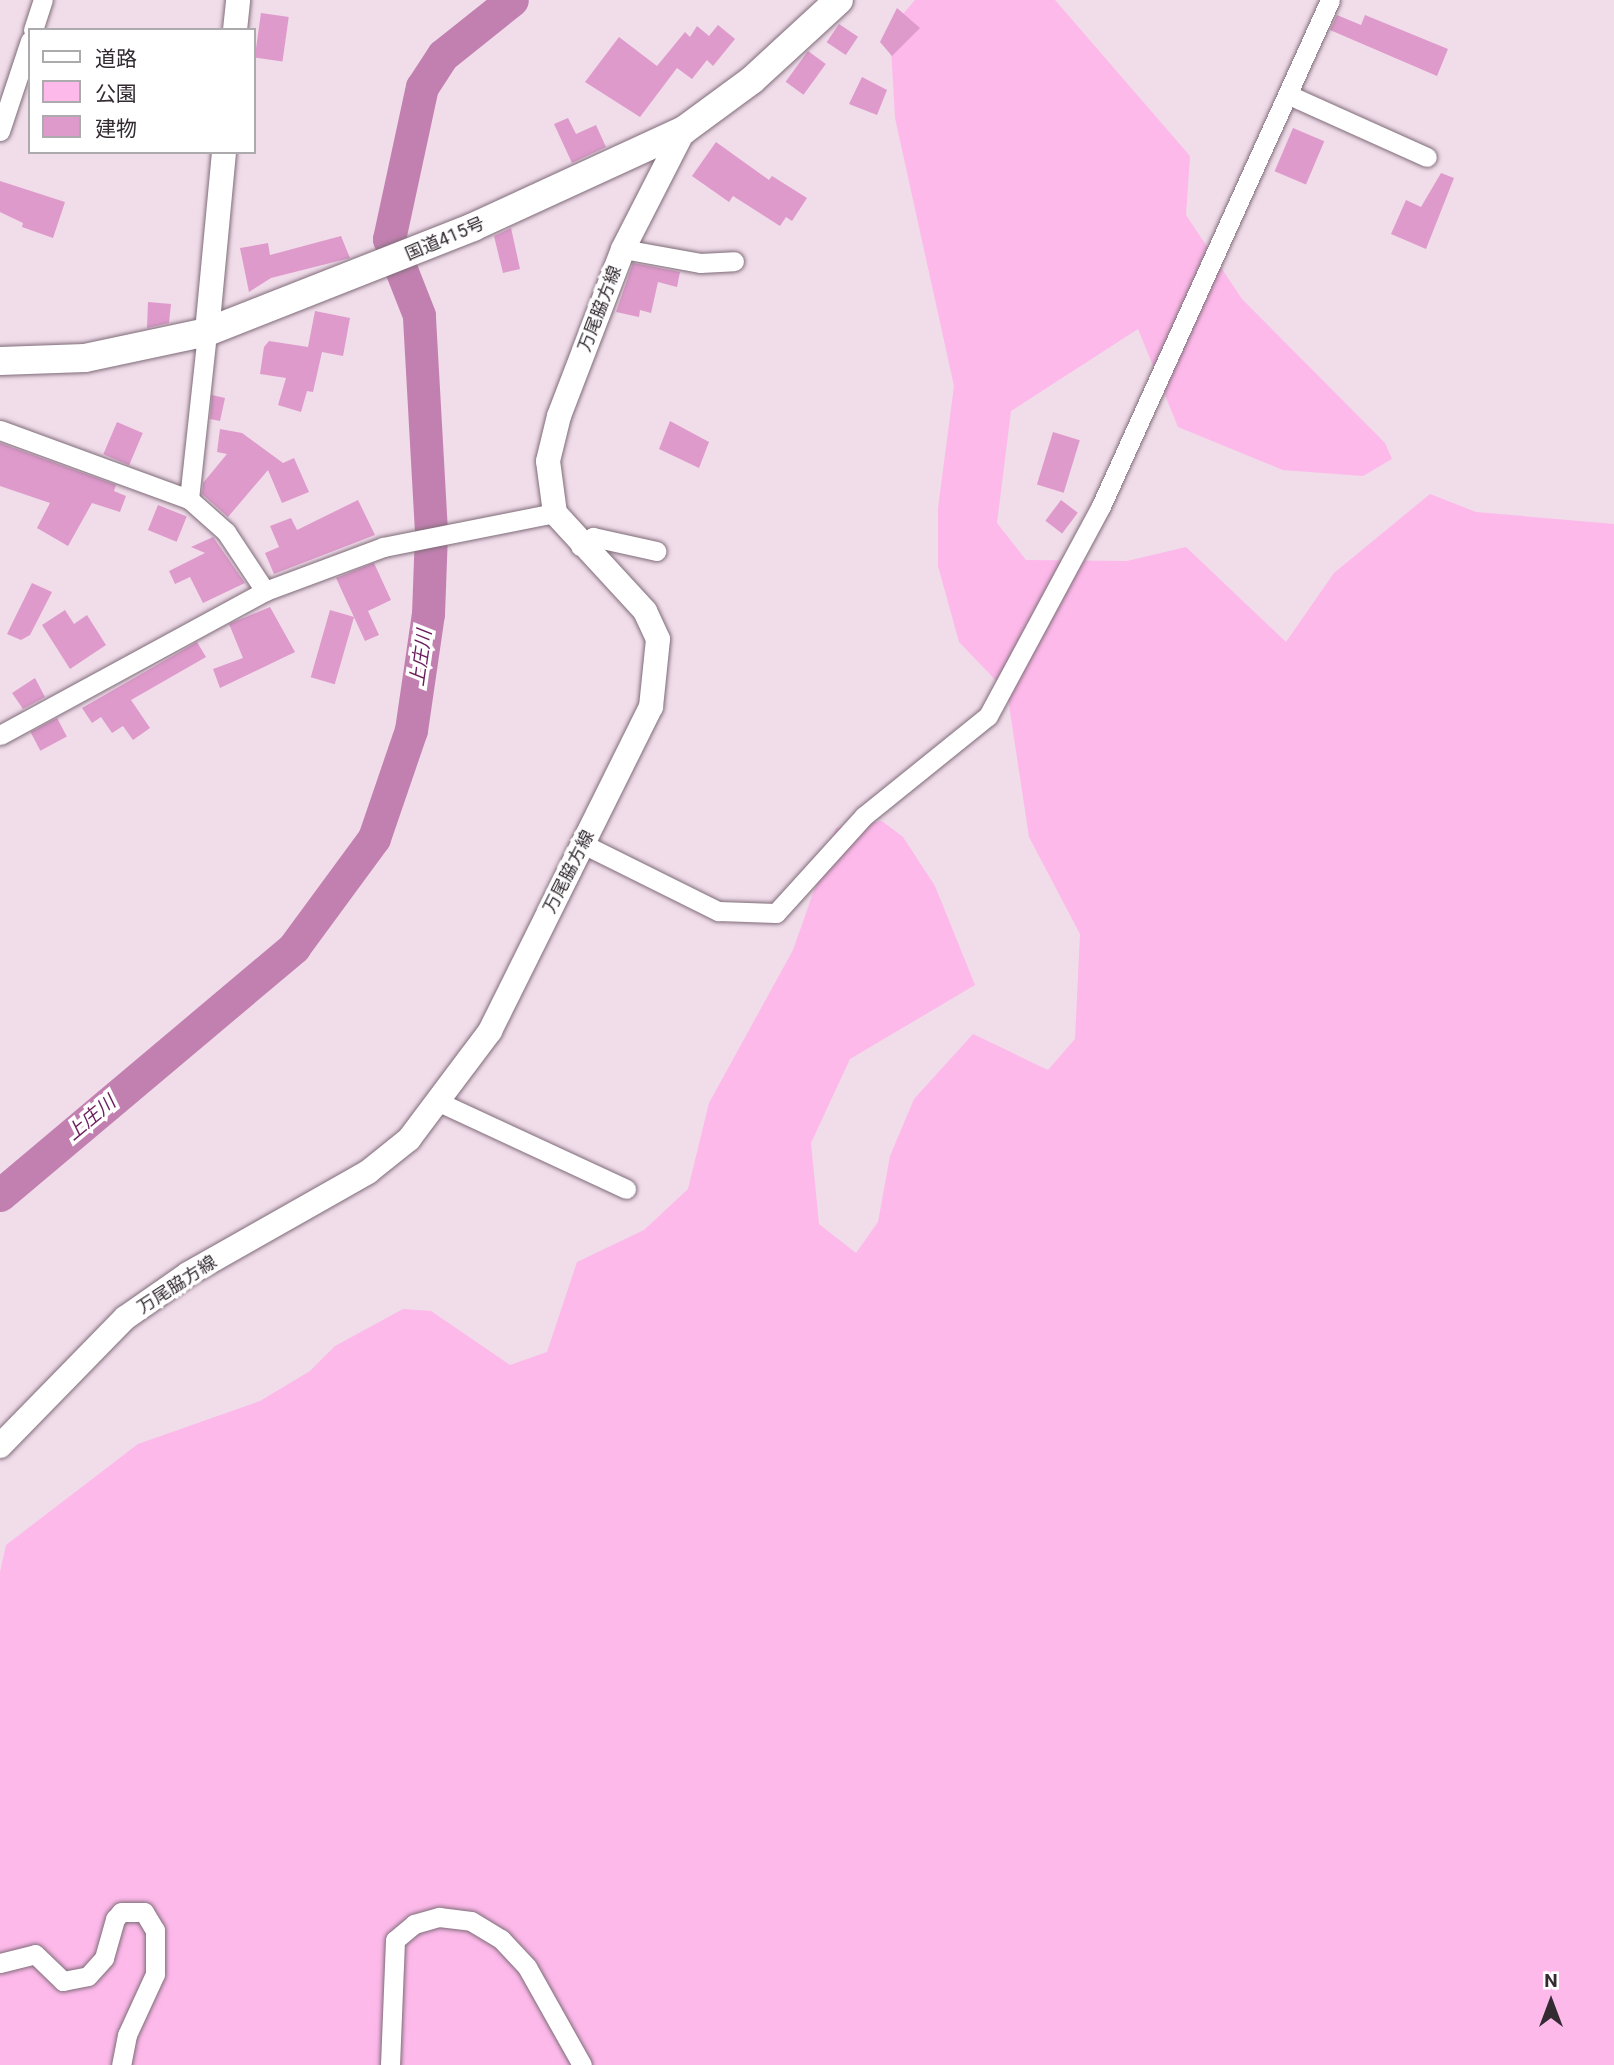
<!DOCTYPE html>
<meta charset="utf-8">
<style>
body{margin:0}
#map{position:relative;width:1614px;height:2065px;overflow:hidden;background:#f1dcea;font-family:Roboto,"Noto Sans JP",sans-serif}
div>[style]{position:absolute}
.green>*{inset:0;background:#fdb9ea}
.river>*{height:33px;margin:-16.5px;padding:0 16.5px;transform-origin:16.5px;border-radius:16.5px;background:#c280b0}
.building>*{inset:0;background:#de9acb;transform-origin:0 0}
.roads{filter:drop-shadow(0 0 2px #7e6c78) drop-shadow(0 0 2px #7e6c78)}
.minor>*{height:19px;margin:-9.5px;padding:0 9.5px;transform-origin:9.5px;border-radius:9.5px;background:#fff}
.major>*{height:24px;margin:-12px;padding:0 12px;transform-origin:12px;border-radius:12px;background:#fff}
.highway>*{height:28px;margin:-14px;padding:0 14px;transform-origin:14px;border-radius:14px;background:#fff}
span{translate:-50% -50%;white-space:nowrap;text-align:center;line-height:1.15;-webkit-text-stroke:7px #fff;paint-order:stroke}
.street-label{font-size:18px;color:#332b31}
.water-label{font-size:19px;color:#6a1c5b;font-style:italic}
.legend{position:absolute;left:28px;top:28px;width:228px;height:126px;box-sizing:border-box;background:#fff;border:2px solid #adaaad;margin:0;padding:9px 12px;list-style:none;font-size:21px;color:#332b31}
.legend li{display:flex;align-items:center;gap:14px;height:35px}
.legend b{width:35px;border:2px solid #adaaad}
.north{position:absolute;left:1516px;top:1967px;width:70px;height:70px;-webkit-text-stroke:5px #fff;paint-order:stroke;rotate:0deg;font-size:19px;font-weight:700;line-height:28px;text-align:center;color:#332b31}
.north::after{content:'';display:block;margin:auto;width:24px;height:32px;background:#332b31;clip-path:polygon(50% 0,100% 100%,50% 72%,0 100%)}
</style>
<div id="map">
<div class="green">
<i style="clip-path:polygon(915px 0,1055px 0,1190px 156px,1186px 215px,1242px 299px,1385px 443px,1392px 459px,1363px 476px,1283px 470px,1178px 427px,1138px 329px,1011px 411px,997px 523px,1026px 560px,1127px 561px,1186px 547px,1286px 642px,1334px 573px,1430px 494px,1476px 512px,1614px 524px,1614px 2065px,0 2065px,0 1572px,6px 1545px,138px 1444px,260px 1401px,310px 1371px,335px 1346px,403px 1309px,431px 1311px,510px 1365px,547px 1352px,577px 1262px,644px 1230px,688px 1189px,709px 1103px,793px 950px,836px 828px,882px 821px,903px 837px,935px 886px,975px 985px,850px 1059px,811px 1143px,819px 1224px,856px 1253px,878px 1222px,890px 1156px,914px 1099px,973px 1034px,1048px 1070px,1075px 1039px,1080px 934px,1029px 837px,1007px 692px,959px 642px,938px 566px,938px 508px,954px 386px,895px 118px,890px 29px)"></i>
</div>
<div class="river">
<i style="left:0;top:1195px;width:385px;rotate:-40.1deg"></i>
<i style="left:294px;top:947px;width:135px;rotate:-53.7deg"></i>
<i style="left:374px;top:838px;width:114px;rotate:-71.1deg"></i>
<i style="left:411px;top:730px;width:117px;rotate:-81.7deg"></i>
<i style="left:428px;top:614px;width:82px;rotate:-87.9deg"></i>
<i style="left:431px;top:532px;width:217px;rotate:-93.2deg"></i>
<i style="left:419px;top:315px;width:82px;rotate:-111.5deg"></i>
<i style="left:389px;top:239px;width:156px;rotate:-77.8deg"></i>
<i style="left:422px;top:87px;width:38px;rotate:-57deg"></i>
<i style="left:443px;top:55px;width:88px;rotate:-38.6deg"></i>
</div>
<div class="building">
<i style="clip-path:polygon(897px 8px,920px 28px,892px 56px,880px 42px)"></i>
<i style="left:261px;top:13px;width:28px;height:45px;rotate:8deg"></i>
<i style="clip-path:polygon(1337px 15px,1361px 25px,1365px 15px,1448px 49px,1437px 76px,1330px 30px)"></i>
<i style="left:839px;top:24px;width:23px;height:22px;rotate:34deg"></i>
<i style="clip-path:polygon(718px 25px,735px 39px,713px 66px,707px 60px,692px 79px,677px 68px,640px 117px,585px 82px,619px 37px,657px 66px,685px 32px,690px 37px,697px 26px,709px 36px)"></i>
<i style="left:808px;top:51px;width:22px;height:38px;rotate:36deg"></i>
<i style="clip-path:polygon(862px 77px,887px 90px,877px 115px,849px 104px)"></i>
<i style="clip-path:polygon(568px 118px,576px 134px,596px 125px,606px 147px,572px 163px,554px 124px)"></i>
<i style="left:1293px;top:128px;width:34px;height:47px;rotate:23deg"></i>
<i style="clip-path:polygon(716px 142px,769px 180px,772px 176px,807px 198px,792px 221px,786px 217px,780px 226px,733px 196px,729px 202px,692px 176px)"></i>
<i style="clip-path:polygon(1441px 173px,1454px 178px,1426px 249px,1391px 234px,1406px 200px,1421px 207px)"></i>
<i style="clip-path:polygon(0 181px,65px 202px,53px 238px,22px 227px,23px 223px,0 212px)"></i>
<i style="clip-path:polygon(511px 228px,520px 269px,503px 273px,494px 236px)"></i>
<i style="clip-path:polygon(341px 236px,350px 258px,271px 278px,249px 292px,240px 248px,268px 243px,270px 255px)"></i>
<i style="clip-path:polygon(633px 263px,680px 272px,677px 287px,658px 282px,651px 313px,640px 310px,639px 317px,616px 312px)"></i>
<i style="clip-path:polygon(148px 302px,171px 304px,169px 323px,147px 328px)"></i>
<i style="clip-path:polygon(315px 311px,350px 318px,343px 356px,322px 352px,313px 392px,307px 391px,301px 412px,278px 405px,286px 378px,260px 374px,264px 347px,269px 341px,308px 347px)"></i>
<i style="clip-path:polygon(212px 395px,225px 398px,220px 421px,210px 419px)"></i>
<i style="clip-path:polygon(670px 421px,709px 442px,699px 468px,659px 449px)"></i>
<i style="left:117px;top:422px;width:28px;height:35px;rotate:23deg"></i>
<i style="clip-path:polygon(220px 429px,242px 433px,283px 463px,294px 458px,309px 492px,282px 503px,268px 470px,228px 517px,202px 494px,203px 483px,227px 454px,217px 452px)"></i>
<i style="left:1053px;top:432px;width:28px;height:55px;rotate:17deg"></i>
<i style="clip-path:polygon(0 443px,116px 485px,114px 491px,126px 496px,120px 512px,92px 503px,68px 546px,37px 528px,50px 503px,0 486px)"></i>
<i style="clip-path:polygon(358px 500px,375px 535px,274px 574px,265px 553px,279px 547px,270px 526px,291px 518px,297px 530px)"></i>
<i style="left:1061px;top:500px;width:21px;height:26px;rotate:37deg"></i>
<i style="left:158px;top:505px;width:31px;height:27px;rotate:22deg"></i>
<i style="clip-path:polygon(213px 537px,245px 583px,203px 603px,190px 577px,175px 584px,169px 571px,205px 553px,191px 547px)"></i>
<i style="clip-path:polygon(374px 563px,391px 600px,368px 611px,379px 635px,365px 641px,336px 578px)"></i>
<i style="clip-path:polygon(32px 583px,52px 592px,30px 635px,21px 640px,7px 634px)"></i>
<i style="clip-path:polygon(270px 607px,295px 652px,220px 688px,213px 669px,243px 658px,229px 624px)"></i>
<i style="clip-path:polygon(65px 610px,74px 624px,87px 615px,106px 645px,70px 669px,42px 625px)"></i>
<i style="left:330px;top:610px;width:25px;height:70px;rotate:16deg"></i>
<i style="clip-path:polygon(197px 642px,206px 657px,131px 700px,150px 728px,133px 740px,123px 726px,112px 733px,101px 717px,92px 723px,82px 708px)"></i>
<i style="clip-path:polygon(35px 678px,45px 697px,23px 709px,12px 693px)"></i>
<i style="left:57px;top:718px;width:21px;height:30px;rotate:62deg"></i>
</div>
<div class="roads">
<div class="minor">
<i style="left:33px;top:30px;width:32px;rotate:-72deg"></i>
<i style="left:1289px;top:95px;width:151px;rotate:24.2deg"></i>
<i style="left:0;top:131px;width:95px;rotate:-71.6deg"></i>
<i style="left:623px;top:249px;width:78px;rotate:10.3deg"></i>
<i style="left:700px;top:263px;width:34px;rotate:-3deg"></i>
<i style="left:0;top:430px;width:201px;rotate:20.1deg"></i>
<i style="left:189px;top:499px;width:50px;rotate:41.7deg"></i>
<i style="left:226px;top:532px;width:71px;rotate:56.5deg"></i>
<i style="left:189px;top:499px;width:168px;rotate:-83.8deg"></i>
<i style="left:580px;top:546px;width:16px;rotate:-35deg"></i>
<i style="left:593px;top:537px;width:65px;rotate:12.5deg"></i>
<i style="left:0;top:735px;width:302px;rotate:-28.5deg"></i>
<i style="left:265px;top:591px;width:126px;rotate:-20.4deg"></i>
<i style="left:383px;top:547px;width:175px;rotate:-11.2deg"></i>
<i style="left:583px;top:844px;width:151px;rotate:26.4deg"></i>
<i style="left:718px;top:911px;width:58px;rotate:2deg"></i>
<i style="left:776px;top:913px;width:131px;rotate:-47.8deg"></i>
<i style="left:864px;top:816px;width:159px;rotate:-38.9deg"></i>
<i style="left:988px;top:716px;width:238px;rotate:-61.7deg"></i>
<i style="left:1101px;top:506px;width:555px;rotate:-65.65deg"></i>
<i style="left:441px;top:1103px;width:204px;rotate:24.9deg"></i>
<i style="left:0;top:1963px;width:36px;rotate:-14deg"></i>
<i style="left:35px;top:1954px;width:39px;rotate:44deg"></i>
<i style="left:63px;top:1981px;width:25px;rotate:-11deg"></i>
<i style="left:88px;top:1976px;width:24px;rotate:-48deg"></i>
<i style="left:104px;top:1958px;width:41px;rotate:-74.2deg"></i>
<i style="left:115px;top:1919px;width:9px;rotate:-49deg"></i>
<i style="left:121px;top:1912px;width:23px"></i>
<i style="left:144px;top:1912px;width:21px;rotate:59deg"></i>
<i style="left:155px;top:1930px;width:44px;rotate:90deg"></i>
<i style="left:155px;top:1974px;width:67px;rotate:114.7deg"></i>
<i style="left:127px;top:2035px;width:31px;rotate:101deg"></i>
<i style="left:390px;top:2065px;width:125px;rotate:-87.7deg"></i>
<i style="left:395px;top:1940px;width:25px;rotate:-40deg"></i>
<i style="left:414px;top:1924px;width:26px;rotate:-16deg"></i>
<i style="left:439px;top:1917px;width:32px;rotate:7deg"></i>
<i style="left:471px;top:1921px;width:35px;rotate:31deg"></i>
<i style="left:501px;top:1939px;width:38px;rotate:47deg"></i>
<i style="left:527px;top:1967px;width:112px;rotate:60.7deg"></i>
</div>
<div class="major">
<i style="left:235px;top:30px;width:30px;rotate:-84deg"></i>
<i style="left:207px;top:332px;width:181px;rotate:-84.6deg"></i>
<i style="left:0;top:1446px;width:179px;rotate:-45.7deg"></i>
<i style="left:125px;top:1318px;width:77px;rotate:-34.9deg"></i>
<i style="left:188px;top:1274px;width:207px;rotate:-29.5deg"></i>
<i style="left:368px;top:1172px;width:53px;rotate:-38.8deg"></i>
<i style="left:409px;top:1139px;width:135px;rotate:-53.1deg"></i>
<i style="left:490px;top:1031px;width:362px;rotate:-63.6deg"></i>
<i style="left:651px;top:707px;width:68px;rotate:-84.1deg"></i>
<i style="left:658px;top:639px;width:31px;rotate:-115deg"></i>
<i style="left:645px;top:611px;width:133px;rotate:-132.6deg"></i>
<i style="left:555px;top:513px;width:52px;rotate:-97.7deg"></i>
<i style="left:548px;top:461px;width:46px;rotate:-76.3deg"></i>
<i style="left:559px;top:416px;width:179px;rotate:-69deg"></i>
<i style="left:623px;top:249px;width:134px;rotate:-62.9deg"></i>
</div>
<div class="highway">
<i style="left:0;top:361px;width:85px;rotate:-2deg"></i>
<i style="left:85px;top:358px;width:125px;rotate:-12deg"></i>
<i style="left:207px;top:332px;width:286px;rotate:-21.5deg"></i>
<i style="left:473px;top:227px;width:232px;rotate:-24.7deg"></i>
<i style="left:684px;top:130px;width:84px;rotate:-36.3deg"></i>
<i style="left:752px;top:80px;width:118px;rotate:-42.6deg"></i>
</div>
</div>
<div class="street-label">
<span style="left:445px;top:239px;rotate:-23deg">国道415号</span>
<span style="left:600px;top:309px;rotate:-69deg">万尾脇方線</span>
<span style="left:569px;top:872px;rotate:-63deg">万尾脇方線</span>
<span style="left:177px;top:1285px;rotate:-33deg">万尾脇方線</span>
</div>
<div class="water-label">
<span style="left:421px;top:658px;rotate:-82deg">上庄川</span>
<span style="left:91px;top:1118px;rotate:-40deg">上庄川</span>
</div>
<ul class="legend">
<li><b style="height:9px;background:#fff"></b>道路</li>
<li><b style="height:19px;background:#fdb9ea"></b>公園</li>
<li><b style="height:19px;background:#de9acb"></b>建物</li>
</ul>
<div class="north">N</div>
</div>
